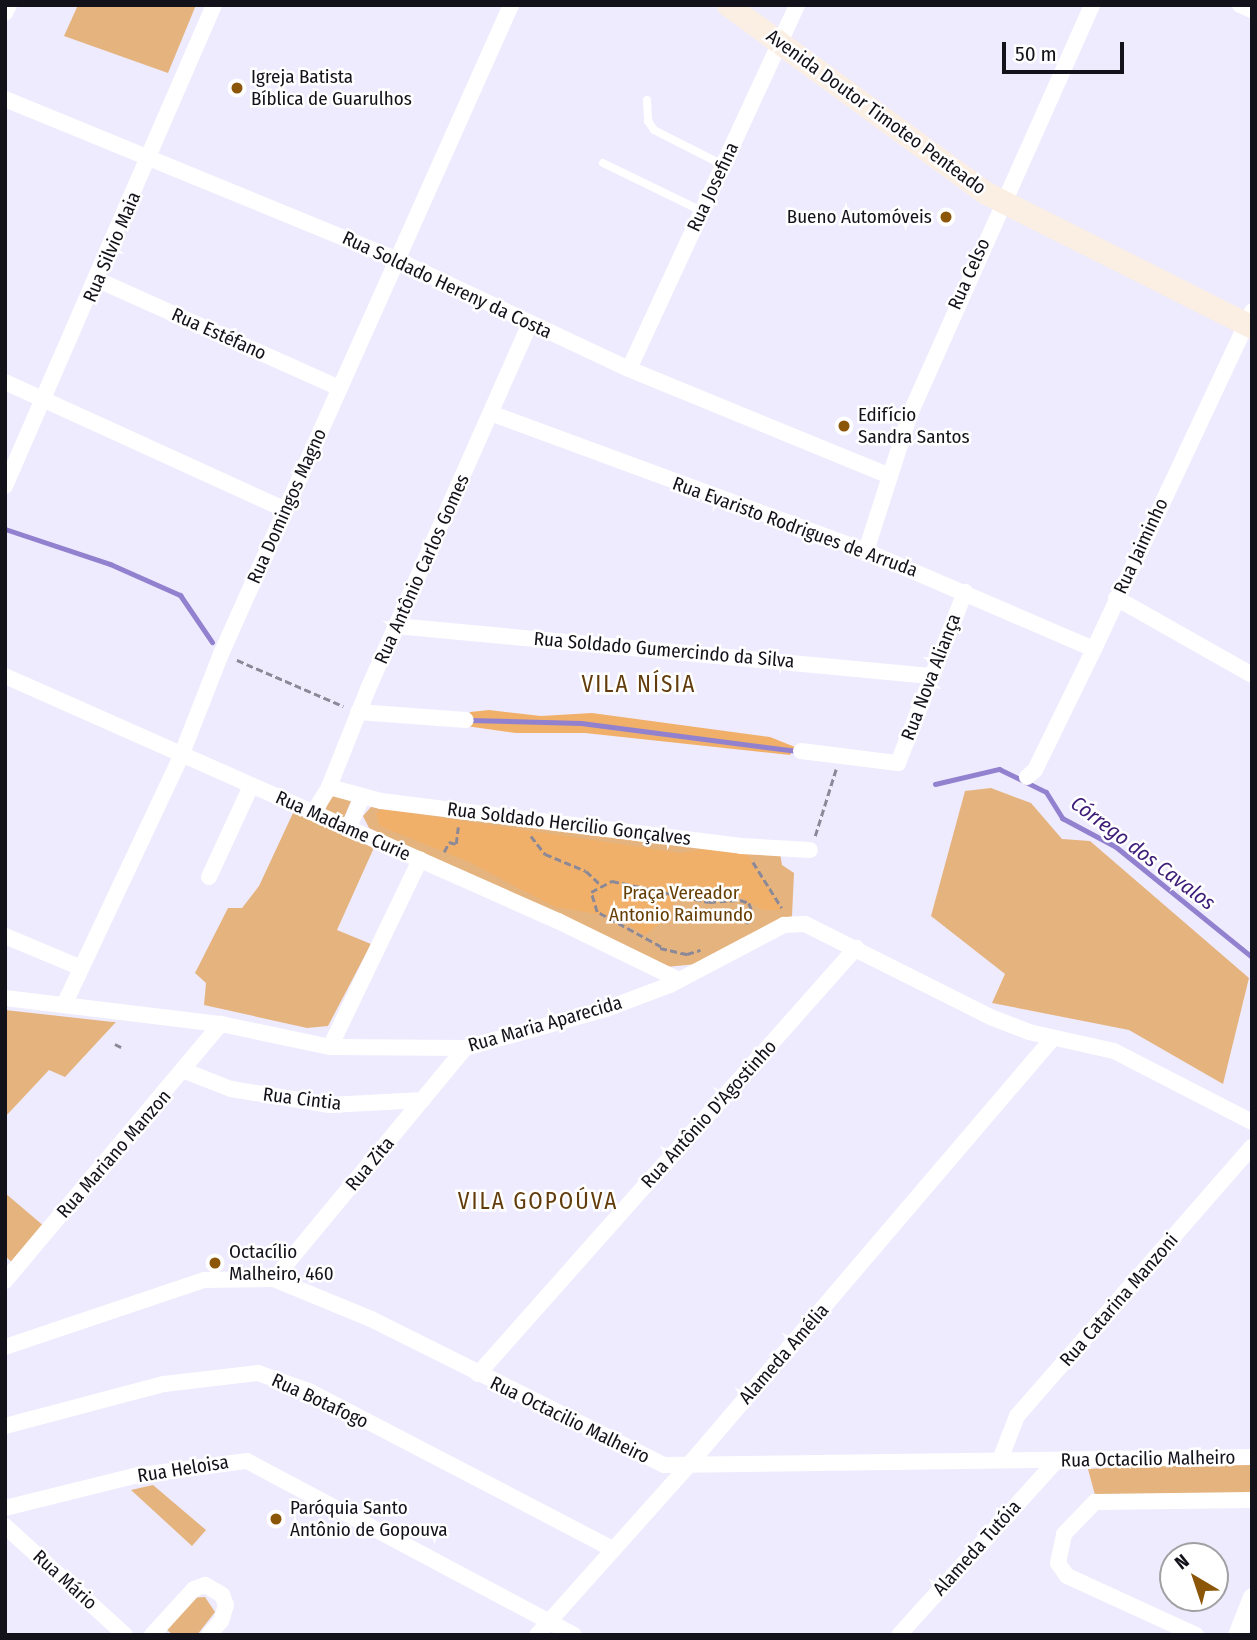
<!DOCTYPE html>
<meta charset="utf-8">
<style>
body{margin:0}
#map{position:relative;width:1257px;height:1640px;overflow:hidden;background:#eeebfe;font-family:"Fira Sans Condensed",sans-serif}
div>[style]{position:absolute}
.green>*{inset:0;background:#e5b37e}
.forest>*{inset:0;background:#f1b06a}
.stream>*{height:5px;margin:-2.5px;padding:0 2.5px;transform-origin:2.5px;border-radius:2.5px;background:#9281cf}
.path>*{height:2.5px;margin-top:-1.25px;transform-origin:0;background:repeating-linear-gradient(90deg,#8b8997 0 7px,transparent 0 10.5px)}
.service>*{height:8px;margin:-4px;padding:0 4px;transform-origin:4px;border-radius:4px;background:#fff}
.minor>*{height:16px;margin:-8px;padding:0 8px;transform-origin:8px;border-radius:8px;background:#fff}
.tertiary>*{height:19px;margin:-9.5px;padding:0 9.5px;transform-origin:9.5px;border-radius:9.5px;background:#fff}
.secondary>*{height:23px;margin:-11.5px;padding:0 11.5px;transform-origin:11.5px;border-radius:11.5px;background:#fbefe3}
.dots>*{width:19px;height:19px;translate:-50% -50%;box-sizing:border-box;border:4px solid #fff;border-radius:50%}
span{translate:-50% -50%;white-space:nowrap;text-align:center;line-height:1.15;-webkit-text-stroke:5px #fff;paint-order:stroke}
.poi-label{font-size:19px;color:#13121a}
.left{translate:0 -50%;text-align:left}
.right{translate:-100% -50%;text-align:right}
.street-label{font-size:19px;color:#13121a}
.park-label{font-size:19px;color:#663d02}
.water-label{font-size:21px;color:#3c1c77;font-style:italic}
.quarter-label{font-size:23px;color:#623c0c;letter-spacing:2px}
.frame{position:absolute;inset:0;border:7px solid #13121a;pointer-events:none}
.north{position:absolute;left:1159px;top:1542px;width:70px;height:70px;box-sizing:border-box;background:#fff;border:2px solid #a1a0a3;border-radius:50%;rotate:321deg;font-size:19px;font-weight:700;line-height:28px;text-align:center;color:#13121a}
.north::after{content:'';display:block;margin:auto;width:24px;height:32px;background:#8c5608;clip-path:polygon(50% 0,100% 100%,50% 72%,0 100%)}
.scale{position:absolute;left:1002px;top:42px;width:122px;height:32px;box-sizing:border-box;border:4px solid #13121a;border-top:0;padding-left:9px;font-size:21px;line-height:24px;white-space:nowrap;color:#13121a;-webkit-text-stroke:5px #fff;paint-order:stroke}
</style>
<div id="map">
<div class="green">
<i style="clip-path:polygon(78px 5px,196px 5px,168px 73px,64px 36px)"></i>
<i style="clip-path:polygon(991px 788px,1031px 803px,1062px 839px,1090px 841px,1249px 978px,1223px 1084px,1129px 1030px,992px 1003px,1005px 974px,931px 916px,965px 791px)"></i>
<i style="clip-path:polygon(331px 794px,351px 801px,343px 820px,325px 811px)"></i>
<i style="clip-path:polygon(371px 807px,780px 853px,782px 865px,794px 873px,792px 916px,697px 964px,666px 967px,369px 828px,363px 816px)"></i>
<i style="clip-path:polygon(293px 813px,377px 841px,337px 930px,371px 944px,328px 1026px,307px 1028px,204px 1005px,206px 983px,195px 973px,228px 908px,242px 908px,259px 886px)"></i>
<i style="clip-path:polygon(5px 1010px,113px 1022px,116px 1022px,65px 1077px,49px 1070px,5px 1117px)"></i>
<i style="clip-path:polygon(5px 1193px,45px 1227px,14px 1264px,5px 1256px)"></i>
<i style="clip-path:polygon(1148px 1465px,1252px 1465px,1252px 1494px,1095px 1495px,1088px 1469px)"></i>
<i style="clip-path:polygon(153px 1485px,206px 1530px,192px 1546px,131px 1490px)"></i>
<i style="clip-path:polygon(205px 1597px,215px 1612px,197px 1635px,173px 1635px,166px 1629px,190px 1598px)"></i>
</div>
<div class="forest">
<i style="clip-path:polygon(489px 710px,541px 716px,592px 713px,770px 737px,795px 747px,790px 755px,585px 733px,516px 733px,466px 726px,470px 712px)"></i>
<i style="clip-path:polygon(382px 809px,680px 853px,718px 847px,745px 850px,782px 910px,763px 910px,740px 897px,675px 900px,664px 920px,645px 935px,616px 917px,555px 907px,469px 862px,380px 826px,376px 814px)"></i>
</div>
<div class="stream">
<i style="left:5px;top:529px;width:111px;rotate:18.4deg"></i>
<i style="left:110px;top:564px;width:77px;rotate:23.9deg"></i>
<i style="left:180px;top:595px;width:57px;rotate:55.8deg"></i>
<i style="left:469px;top:720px;width:112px;rotate:1.5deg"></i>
<i style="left:581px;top:723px;width:218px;rotate:7.4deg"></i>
<i style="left:935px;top:784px;width:66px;rotate:-13.2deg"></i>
<i style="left:999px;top:769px;width:52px;rotate:26.1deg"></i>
<i style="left:1046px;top:792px;width:31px;rotate:58deg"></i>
<i style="left:1062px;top:818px;width:61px;rotate:28.2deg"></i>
<i style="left:1116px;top:847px;width:175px;rotate:39deg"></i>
</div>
<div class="path">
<i style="left:237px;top:660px;width:116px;rotate:23.5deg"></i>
<i style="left:531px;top:836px;width:23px;rotate:52deg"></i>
<i style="left:545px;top:854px;width:44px;rotate:22.5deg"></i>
<i style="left:586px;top:871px;width:19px;rotate:43deg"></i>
<i style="left:815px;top:836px;width:70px;rotate:-72.6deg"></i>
<i style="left:444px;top:852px;width:11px;rotate:-63deg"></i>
<i style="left:449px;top:842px;width:7px;rotate:16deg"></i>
<i style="left:456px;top:844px;width:17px;rotate:-83deg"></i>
<i style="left:753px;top:862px;width:54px;rotate:57.8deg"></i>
<i style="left:661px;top:947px;width:73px;rotate:-151.3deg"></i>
<i style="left:597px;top:912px;width:21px;rotate:-107deg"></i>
<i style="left:591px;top:892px;width:24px;rotate:-28deg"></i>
<i style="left:612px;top:881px;width:99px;rotate:12.2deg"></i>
<i style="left:709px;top:902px;width:31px;rotate:-4deg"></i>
<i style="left:740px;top:900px;width:9px;rotate:18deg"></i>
<i style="left:749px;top:903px;width:9px;rotate:69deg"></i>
<i style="left:752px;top:911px;width:14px;rotate:111deg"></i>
<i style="left:660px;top:948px;width:28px;rotate:13deg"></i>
<i style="left:687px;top:954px;width:14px;rotate:-17deg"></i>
<i style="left:115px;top:1044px;width:7px;rotate:27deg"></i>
</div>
<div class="service">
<i style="left:647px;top:100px;width:21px;rotate:87deg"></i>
<i style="left:648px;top:121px;width:11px;rotate:56deg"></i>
<i style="left:654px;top:130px;width:77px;rotate:26.9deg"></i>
<i style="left:603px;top:163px;width:110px;rotate:25.9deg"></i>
</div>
<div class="minor">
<i style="left:1240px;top:5px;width:13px;rotate:23deg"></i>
<i style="left:5px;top:13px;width:9px;rotate:-63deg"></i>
<i style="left:5px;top:99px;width:424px;rotate:22.3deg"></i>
<i style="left:397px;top:260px;width:256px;rotate:25.2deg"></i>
<i style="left:629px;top:369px;width:280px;rotate:22.3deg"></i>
<i style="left:98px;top:280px;width:265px;rotate:24.1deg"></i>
<i style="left:629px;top:369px;width:401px;rotate:-65.2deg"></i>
<i style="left:5px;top:382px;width:309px;rotate:24.5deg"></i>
<i style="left:493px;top:414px;width:397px;rotate:20.2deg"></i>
<i style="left:866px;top:551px;width:248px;rotate:23.3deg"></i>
<i style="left:5px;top:486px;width:524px;rotate:-66.51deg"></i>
<i style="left:866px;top:551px;width:144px;rotate:-72.2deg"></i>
<i style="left:910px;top:414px;width:448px;rotate:-66deg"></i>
<i style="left:1116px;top:598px;width:156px;rotate:29.5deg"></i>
<i style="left:396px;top:626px;width:537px;rotate:5.34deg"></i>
<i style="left:5px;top:676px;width:605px;rotate:23.9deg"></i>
<i style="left:558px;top:921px;width:135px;rotate:26deg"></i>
<i style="left:358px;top:712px;width:108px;rotate:4.2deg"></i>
<i style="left:801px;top:751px;width:98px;rotate:7.1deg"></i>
<i style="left:898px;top:763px;width:184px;rotate:-68.6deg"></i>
<i style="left:1027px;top:777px;width:11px;rotate:-41deg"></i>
<i style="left:1035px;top:770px;width:135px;rotate:-64deg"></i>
<i style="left:1094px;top:649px;width:373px;rotate:-64.9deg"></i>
<i style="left:329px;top:787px;width:54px;rotate:15.1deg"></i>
<i style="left:381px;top:801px;width:363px;rotate:7.1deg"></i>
<i style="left:741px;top:846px;width:69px;rotate:3.3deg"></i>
<i style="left:313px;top:813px;width:31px;rotate:-58deg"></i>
<i style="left:329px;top:787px;width:105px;rotate:-68.3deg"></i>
<i style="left:368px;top:689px;width:399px;rotate:-66.1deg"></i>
<i style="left:348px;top:829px;width:35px;rotate:-66deg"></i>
<i style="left:209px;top:877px;width:100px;rotate:-65.2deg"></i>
<i style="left:5px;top:936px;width:80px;rotate:22.7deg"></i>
<i style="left:5px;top:998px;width:218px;rotate:6.9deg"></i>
<i style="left:221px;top:1024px;width:111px;rotate:11.9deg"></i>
<i style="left:330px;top:1047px;width:135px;rotate:0.4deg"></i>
<i style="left:465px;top:1048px;width:146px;rotate:-15.5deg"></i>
<i style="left:606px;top:1009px;width:68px;rotate:-20.6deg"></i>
<i style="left:670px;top:985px;width:129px;rotate:-27.8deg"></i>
<i style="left:784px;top:925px;width:21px;rotate:-3deg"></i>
<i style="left:805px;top:924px;width:210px;rotate:26.6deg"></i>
<i style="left:993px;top:1018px;width:39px;rotate:21deg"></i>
<i style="left:1029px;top:1032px;width:87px;rotate:12.6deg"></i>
<i style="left:1114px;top:1051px;width:155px;rotate:27.2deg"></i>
<i style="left:64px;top:1005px;width:275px;rotate:-64.8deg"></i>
<i style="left:181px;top:756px;width:110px;rotate:-68.6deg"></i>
<i style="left:221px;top:654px;width:711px;rotate:-65.92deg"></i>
<i style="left:330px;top:1047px;width:208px;rotate:-64.3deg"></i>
<i style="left:185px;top:1071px;width:49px;rotate:21.4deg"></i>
<i style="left:231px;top:1089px;width:100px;rotate:9.2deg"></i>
<i style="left:330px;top:1105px;width:93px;rotate:-3.1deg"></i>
<i style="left:274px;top:1279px;width:300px;rotate:-50.4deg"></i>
<i style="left:5px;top:1281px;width:336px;rotate:-50deg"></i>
<i style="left:5px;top:1347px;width:210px;rotate:-18.6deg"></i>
<i style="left:204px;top:1280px;width:70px;rotate:-0.8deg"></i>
<i style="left:274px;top:1279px;width:105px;rotate:22.4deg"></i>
<i style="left:371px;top:1319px;width:327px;rotate:26.5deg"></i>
<i style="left:664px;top:1465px;width:588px;rotate:-0.78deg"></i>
<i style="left:478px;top:1374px;width:570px;rotate:-48.42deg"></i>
<i style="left:5px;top:1426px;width:164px;rotate:-14.8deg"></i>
<i style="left:164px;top:1384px;width:95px;rotate:-6.7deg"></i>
<i style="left:258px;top:1373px;width:56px;rotate:19.7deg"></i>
<i style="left:311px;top:1392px;width:339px;rotate:27.5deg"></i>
<i style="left:1000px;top:1460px;width:47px;rotate:-68.9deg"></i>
<i style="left:1017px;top:1416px;width:357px;rotate:-48.9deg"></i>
<i style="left:5px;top:1508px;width:133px;rotate:-13.9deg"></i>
<i style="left:134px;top:1476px;width:114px;rotate:-7.6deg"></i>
<i style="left:247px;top:1461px;width:370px;rotate:28deg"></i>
<i style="left:5px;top:1526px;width:162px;rotate:42.2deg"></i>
<i style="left:152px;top:1635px;width:62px;rotate:-47.6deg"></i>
<i style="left:194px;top:1589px;width:12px;rotate:-20deg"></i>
<i style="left:205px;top:1585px;width:20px;rotate:30deg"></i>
<i style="left:222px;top:1595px;width:11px;rotate:68deg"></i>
<i style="left:226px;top:1605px;width:17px;rotate:107deg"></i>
<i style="left:221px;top:1621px;width:18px;rotate:131deg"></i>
<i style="left:537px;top:1635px;width:225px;rotate:-48.2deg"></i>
<i style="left:687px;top:1467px;width:564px;rotate:-49.53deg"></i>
<i style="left:899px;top:1635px;width:234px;rotate:-47.9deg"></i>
<i style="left:1196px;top:1635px;width:142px;rotate:-155.4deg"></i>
<i style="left:1067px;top:1576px;width:16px;rotate:-125deg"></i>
<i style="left:1058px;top:1563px;width:30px;rotate:-78deg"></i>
<i style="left:1064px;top:1534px;width:45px;rotate:-45.9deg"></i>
<i style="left:1095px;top:1502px;width:157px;rotate:-0.7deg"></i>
</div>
<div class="tertiary">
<i style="left:1237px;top:1635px;width:41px;rotate:-68.5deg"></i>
</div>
<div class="secondary">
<i style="left:728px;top:5px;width:319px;rotate:36.1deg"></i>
<i style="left:986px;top:193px;width:298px;rotate:26.7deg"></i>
</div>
<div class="dots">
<i style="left:237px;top:88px;background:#8c5608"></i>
<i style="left:946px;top:217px;background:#8c5608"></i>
<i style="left:844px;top:426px;background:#8c5608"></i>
<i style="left:215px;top:1263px;background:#8c5608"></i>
<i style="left:276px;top:1519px;background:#8c5608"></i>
</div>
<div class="poi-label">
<span class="left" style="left:251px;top:88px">Igreja Batista<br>Bíblica de Guarulhos</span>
<span class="right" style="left:932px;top:217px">Bueno Automóveis</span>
<span class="left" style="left:858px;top:426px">Edifício<br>Sandra Santos</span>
<span class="left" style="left:229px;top:1263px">Octacílio<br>Malheiro, 460</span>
<span class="left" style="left:290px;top:1519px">Paróquia Santo<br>Antônio de Gopouva</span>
</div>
<div class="street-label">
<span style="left:876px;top:112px;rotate:36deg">Avenida Doutor Timoteo Penteado</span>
<span style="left:713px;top:187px;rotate:-65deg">Rua Josefina</span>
<span style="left:112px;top:247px;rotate:-67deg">Rua Silvio Maia</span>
<span style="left:969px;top:274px;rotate:-66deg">Rua Celso</span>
<span style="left:447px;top:285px;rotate:25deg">Rua Soldado Hereny da Costa</span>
<span style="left:219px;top:334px;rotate:24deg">Rua Estéfano</span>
<span style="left:287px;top:506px;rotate:-66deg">Rua Domingos Magno</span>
<span style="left:795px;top:527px;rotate:20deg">Rua Evaristo Rodrigues de Arruda</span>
<span style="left:1141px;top:546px;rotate:-65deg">Rua Jaiminho</span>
<span style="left:422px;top:569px;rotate:-66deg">Rua Antônio Carlos Gomes</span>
<span style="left:664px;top:650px;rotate:5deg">Rua Soldado Gumercindo da Silva</span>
<span style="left:931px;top:677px;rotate:-69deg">Rua Nova Aliança</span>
<span style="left:569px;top:824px;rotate:7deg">Rua Soldado Hercilio Gonçalves</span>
<span style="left:343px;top:826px;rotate:24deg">Rua Madame Curie</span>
<span style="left:545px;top:1024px;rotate:-16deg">Rua Maria Aparecida</span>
<span style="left:302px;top:1099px;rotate:7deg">Rua Cintia</span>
<span style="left:709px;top:1114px;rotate:-48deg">Rua Antônio D'Agostinho</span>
<span style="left:114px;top:1154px;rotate:-49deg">Rua Mariano Manzon</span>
<span style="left:370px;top:1164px;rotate:-50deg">Rua Zita</span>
<span style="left:1119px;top:1300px;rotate:-49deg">Rua Catarina Manzoni</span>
<span style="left:784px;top:1354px;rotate:-49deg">Alameda Amélia</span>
<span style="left:320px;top:1401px;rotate:25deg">Rua Botafogo</span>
<span style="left:570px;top:1420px;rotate:26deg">Rua Octacilio Malheiro</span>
<span style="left:1148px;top:1459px;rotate:-1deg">Rua Octacilio Malheiro</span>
<span style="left:183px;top:1469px;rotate:-9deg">Rua Heloisa</span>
<span style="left:977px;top:1548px;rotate:-48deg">Alameda Tutóia</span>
<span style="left:65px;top:1580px;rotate:42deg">Rua Mário</span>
</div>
<div class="park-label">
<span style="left:681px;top:904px">Praça Vereador<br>Antonio Raimundo</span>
</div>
<div class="water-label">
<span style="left:1143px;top:853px;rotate:37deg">Córrego dos Cavalos</span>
</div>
<div class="quarter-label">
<span style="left:639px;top:684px">VILA NÍSIA</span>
<span style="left:538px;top:1201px">VILA GOPOÚVA</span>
</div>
<div class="frame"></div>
<div class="north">N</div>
<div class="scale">50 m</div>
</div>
